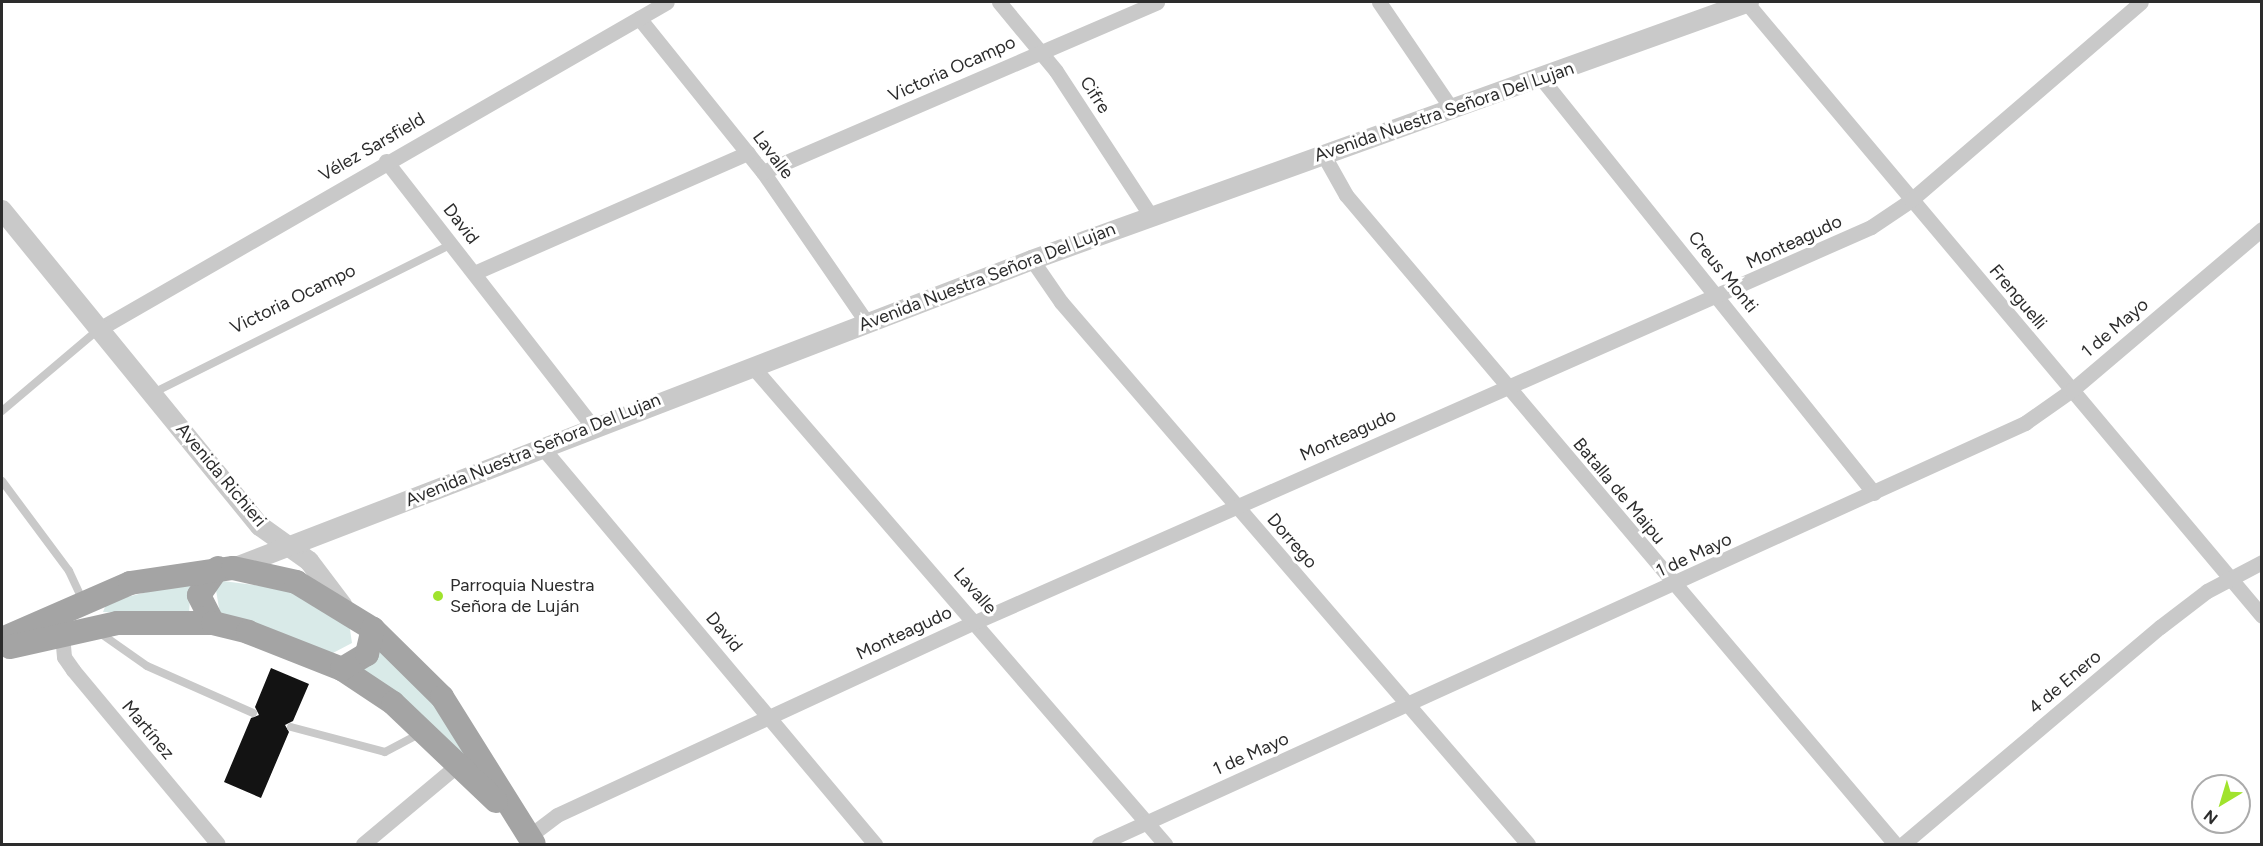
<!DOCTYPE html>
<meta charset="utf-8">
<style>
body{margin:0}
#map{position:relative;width:2263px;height:846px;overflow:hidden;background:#fff;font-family:Figtree,sans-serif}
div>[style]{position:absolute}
.green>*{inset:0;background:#d9eae8}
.building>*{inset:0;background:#131313}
.service>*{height:8px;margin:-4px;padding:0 4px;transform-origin:4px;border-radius:4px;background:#c9c9c9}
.minor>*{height:15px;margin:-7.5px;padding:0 7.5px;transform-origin:7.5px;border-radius:7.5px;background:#c9c9c9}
.tertiary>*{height:20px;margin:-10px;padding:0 10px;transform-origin:10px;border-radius:10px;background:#c9c9c9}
.primary>*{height:24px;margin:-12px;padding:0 12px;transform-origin:12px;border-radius:12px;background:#a4a4a4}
.dots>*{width:16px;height:16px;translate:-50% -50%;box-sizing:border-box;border:3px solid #fff;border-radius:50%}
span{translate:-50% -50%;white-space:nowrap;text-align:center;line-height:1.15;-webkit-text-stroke:6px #fff;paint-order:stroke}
.street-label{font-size:18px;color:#2c2c2c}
.poi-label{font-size:18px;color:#2c2c2c}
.left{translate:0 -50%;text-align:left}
.frame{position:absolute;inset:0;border:3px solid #2c2c2c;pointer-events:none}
.north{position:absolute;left:2191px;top:774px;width:60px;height:60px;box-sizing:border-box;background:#fff;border:2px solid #ababab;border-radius:50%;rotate:218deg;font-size:16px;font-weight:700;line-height:24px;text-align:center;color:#2c2c2c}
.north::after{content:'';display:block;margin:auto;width:21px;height:27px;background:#a0e32d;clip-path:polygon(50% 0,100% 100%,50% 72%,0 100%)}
</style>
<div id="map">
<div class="green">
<i style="clip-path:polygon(191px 581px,189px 614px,103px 612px,107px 602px)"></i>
<i style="clip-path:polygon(223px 581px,285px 589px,349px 623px,352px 643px,331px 654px,220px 614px,216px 590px)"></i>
<i style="clip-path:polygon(379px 646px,438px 705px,468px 759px,363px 671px)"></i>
</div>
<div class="building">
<i style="clip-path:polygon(271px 668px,309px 684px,293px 721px,285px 725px,289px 732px,261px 798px,224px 782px,251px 718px,259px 715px,255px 707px)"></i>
</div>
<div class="service">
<i style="left:153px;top:393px;width:334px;rotate:-26.5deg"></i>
<i style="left:2px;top:411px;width:126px;rotate:-40.2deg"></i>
<i style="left:2px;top:481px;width:112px;rotate:53.3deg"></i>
<i style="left:69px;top:571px;width:33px;rotate:65deg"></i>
<i style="left:100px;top:633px;width:57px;rotate:35.1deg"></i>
<i style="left:147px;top:666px;width:116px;rotate:23.9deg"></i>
<i style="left:291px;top:727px;width:97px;rotate:14.9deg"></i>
<i style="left:385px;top:752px;width:38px;rotate:-28deg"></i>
</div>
<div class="minor">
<i style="left:999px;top:2px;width:89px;rotate:50.4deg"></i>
<i style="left:1056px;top:71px;width:173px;rotate:56.8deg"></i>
<i style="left:1379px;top:2px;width:128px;rotate:55.8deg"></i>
<i style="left:1746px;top:2px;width:802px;rotate:49.96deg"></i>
<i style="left:639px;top:18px;width:198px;rotate:51.2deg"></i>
<i style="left:763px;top:172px;width:183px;rotate:55.4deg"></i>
<i style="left:1541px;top:78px;width:532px;rotate:51.26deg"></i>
<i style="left:1323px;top:154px;width:47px;rotate:60.7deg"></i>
<i style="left:1346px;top:195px;width:850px;rotate:49.77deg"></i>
<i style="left:386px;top:161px;width:336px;rotate:52.1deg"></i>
<i style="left:763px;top:172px;width:429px;rotate:-23.3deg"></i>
<i style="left:1032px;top:260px;width:51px;rotate:55.4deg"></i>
<i style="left:1061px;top:302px;width:715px;rotate:49.25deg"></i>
<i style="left:474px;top:273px;width:299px;rotate:-23.7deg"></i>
<i style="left:99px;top:329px;width:655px;rotate:-29.93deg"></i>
<i style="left:752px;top:366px;width:632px;rotate:49.17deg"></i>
<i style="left:541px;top:446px;width:520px;rotate:50deg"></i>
<i style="left:62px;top:634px;width:23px;rotate:85deg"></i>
<i style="left:64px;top:657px;width:16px;rotate:55deg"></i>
<i style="left:73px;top:670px;width:226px;rotate:50.2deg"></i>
<i style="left:528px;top:837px;width:36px;rotate:-37deg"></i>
<i style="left:557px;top:815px;width:460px;rotate:-24.8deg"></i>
<i style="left:975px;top:622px;width:979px;rotate:-23.79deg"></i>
<i style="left:1871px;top:227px;width:48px;rotate:-34deg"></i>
<i style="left:1911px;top:200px;width:303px;rotate:-40.7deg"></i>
<i style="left:363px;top:844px;width:126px;rotate:-39.9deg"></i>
<i style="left:1099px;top:844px;width:1017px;rotate:-24.45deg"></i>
<i style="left:2025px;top:423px;width:57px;rotate:-35.1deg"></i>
<i style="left:2072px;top:390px;width:249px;rotate:-40.3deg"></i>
<i style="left:1903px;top:844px;width:336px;rotate:-40.2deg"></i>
<i style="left:2160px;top:627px;width:59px;rotate:-37.5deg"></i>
<i style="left:2207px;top:591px;width:62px;rotate:-27.8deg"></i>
</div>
<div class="tertiary">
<i style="left:2px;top:210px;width:408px;rotate:50.8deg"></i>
<i style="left:260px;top:526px;width:60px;rotate:35.5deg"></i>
<i style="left:309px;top:561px;width:56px;rotate:52.9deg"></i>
<i style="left:233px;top:568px;width:856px;rotate:-21.08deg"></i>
<i style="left:1032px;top:260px;width:762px;rotate:-19.79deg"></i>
</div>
<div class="primary">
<i style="left:213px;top:623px;width:31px;rotate:-117deg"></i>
<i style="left:199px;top:595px;width:33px;rotate:-55deg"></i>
<i style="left:2px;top:639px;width:140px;rotate:-23.6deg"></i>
<i style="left:130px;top:583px;width:104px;rotate:-8.3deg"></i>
<i style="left:233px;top:568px;width:65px;rotate:12.5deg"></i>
<i style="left:296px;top:582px;width:90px;rotate:31.4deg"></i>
<i style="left:373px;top:629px;width:97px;rotate:44.6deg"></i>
<i style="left:442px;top:697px;width:173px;rotate:58deg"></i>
<i style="left:10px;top:647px;width:110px;rotate:-12.6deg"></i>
<i style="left:117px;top:623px;width:96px"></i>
<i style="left:213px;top:623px;width:36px;rotate:14deg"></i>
<i style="left:248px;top:632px;width:101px;rotate:21.5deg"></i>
<i style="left:342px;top:669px;width:61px;rotate:33.7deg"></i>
<i style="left:393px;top:703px;width:142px;rotate:43.6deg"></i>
<i style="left:342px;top:669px;width:29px;rotate:-31deg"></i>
<i style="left:367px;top:654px;width:26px;rotate:-77deg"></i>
</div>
<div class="dots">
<i style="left:438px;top:596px;background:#a0e32d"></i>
</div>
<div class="street-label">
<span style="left:952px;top:69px;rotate:-24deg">Victoria Ocampo</span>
<span style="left:1095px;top:95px;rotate:57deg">Cifre</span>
<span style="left:1444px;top:112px;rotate:-19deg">Avenida Nuestra Señora Del Lujan</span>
<span style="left:372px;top:147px;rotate:-30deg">Vélez Sarsfield</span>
<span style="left:773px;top:155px;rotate:53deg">Lavalle</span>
<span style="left:461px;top:224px;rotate:52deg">David</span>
<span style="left:1794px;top:242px;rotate:-25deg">Monteagudo</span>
<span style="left:1723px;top:272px;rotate:51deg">Creus Monti</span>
<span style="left:987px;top:277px;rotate:-21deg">Avenida Nuestra Señora Del Lujan</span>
<span style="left:2018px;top:297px;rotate:50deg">Frenguelli</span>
<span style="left:293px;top:299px;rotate:-26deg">Victoria Ocampo</span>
<span style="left:2115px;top:328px;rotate:-40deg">1 de Mayo</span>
<span style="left:1348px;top:435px;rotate:-24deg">Monteagudo</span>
<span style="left:533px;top:450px;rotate:-22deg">Avenida Nuestra Señora Del Lujan</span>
<span style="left:221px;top:475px;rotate:50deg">Avenida Richieri</span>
<span style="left:1619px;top:491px;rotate:50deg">Batalla de Maipu</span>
<span style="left:1292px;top:541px;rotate:49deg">Dorrego</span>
<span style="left:1694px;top:555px;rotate:-25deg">1 de Mayo</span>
<span style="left:975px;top:591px;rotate:49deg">Lavalle</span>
<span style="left:724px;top:632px;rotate:50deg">David</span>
<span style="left:904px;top:633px;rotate:-25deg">Monteagudo</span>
<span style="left:2065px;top:682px;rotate:-40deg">4 de Enero</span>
<span style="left:148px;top:730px;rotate:50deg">Martínez</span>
<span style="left:1251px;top:754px;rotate:-24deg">1 de Mayo</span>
</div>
<div class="poi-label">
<span class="left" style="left:450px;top:596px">Parroquia Nuestra<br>Señora de Luján</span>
</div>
<div class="frame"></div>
<div class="north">N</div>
</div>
